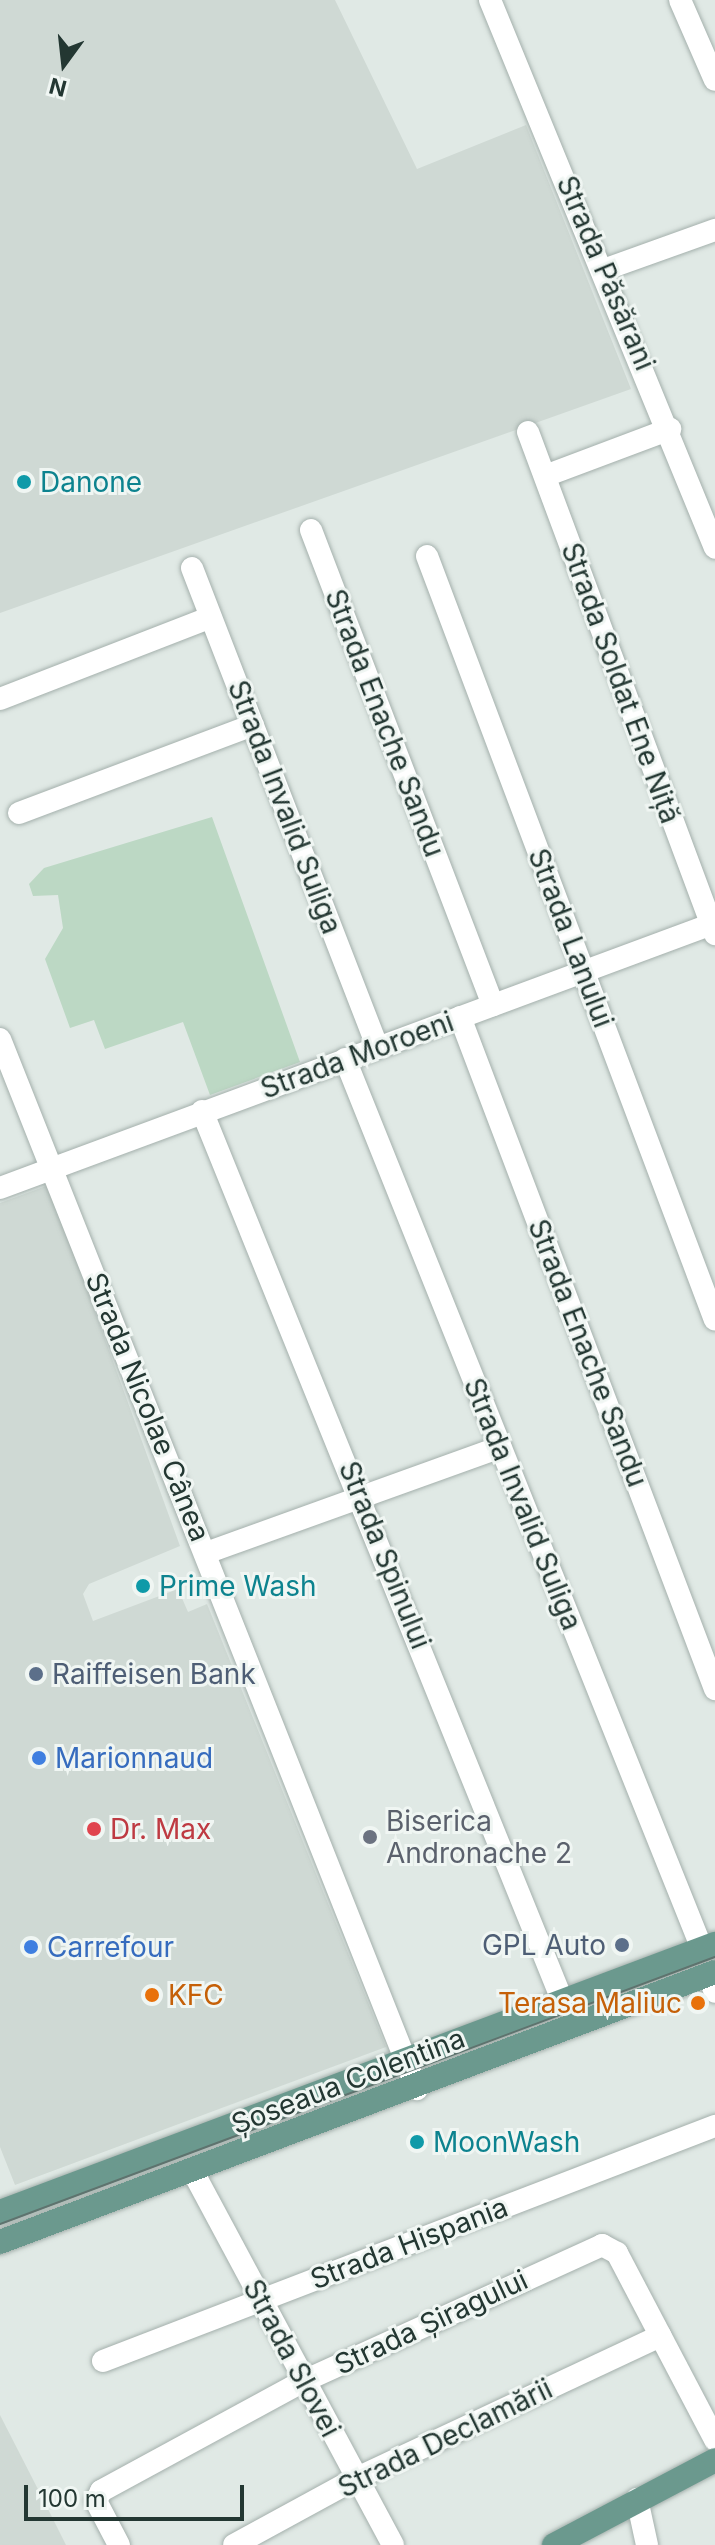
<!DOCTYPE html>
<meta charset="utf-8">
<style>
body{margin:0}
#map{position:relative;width:715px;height:2545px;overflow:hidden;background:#e0e9e5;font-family:Inter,sans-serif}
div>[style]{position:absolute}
.built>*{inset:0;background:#cfd9d4}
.green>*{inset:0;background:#bcd8c4}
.roads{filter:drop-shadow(0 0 2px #a4b0ac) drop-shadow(0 0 2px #a4b0ac)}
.minor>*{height:22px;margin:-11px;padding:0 11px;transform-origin:11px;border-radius:11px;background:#fff}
.major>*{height:24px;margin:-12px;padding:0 12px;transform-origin:12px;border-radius:12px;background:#6b998e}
.tram>*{height:2px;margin:-1px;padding:0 1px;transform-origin:1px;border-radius:1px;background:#5e736e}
.dots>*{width:22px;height:22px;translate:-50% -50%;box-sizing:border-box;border:4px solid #f0f6f3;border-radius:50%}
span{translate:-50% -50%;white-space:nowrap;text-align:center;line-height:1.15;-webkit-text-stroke:6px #f0f6f3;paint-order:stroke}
.street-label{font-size:28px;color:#233732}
.culture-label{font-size:28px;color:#0d838f}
.left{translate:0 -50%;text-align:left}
.service-label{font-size:28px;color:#4e5e75}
.right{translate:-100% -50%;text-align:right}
.shop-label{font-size:28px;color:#366cbe}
.worship-label{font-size:28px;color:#5b616d}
.health-label{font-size:28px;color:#be3a42}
.food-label{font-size:28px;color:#c56008}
.north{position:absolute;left:24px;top:24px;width:80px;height:80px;-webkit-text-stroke:6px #f0f6f3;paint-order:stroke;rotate:195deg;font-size:22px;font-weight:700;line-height:32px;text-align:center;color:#233732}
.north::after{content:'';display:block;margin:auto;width:28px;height:36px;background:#233732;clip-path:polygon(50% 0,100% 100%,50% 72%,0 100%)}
.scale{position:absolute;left:24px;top:2485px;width:220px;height:36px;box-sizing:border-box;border:4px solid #233732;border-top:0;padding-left:10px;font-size:24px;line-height:28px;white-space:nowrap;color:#233732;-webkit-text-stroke:6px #f0f6f3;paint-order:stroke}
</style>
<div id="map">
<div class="built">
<i style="clip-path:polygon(0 0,335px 0,417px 169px,526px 125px,631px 389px,0 613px)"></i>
<i style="clip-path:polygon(49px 1185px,180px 1546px,89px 1584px,83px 1594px,93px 1621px,178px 1589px,188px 1612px,207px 1604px,386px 2047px,15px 2185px,0 2147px,0 1203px)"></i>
<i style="clip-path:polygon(0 2415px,44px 2501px,66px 2545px,0 2545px)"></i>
</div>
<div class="green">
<i style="clip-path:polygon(212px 817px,300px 1062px,210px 1095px,183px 1022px,105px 1049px,94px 1020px,70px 1028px,45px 959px,63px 928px,58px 895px,33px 896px,29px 884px,44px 868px)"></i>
</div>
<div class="roads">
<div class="minor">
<i style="left:490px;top:0;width:592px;rotate:67.68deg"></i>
<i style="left:680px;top:0;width:87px;rotate:66.4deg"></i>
<i style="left:606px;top:269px;width:116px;rotate:-19.7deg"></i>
<i style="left:528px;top:432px;width:536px;rotate:69.57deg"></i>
<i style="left:545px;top:476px;width:134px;rotate:-20.6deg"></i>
<i style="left:311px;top:530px;width:509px;rotate:69.04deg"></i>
<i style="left:427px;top:556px;width:816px;rotate:69.35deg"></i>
<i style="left:192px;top:568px;width:513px;rotate:68.84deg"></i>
<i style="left:0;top:699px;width:226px;rotate:-21.2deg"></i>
<i style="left:19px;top:813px;width:250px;rotate:-20.6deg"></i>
<i style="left:460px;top:1017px;width:719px;rotate:69.22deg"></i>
<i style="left:0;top:1039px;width:1130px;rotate:68.34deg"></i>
<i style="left:345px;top:1059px;width:959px;rotate:68.14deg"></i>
<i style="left:202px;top:1111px;width:959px;rotate:67.95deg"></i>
<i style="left:0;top:1188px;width:763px;rotate:-20.34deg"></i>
<i style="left:206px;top:1553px;width:313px;rotate:-19.8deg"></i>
<i style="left:708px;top:1975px;width:18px;rotate:68deg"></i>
<i style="left:192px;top:2170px;width:425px;rotate:61.8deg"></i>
<i style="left:103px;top:2361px;width:656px;rotate:-21.01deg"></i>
<i style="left:637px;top:2499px;width:47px;rotate:77.7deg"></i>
<i style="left:119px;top:2545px;width:50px;rotate:-117.6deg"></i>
<i style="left:96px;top:2501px;width:11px;rotate:-63deg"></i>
<i style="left:101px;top:2491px;width:231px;rotate:-28.5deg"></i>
<i style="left:304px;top:2381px;width:328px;rotate:-24.5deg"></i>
<i style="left:602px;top:2245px;width:17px;rotate:28deg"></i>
<i style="left:617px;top:2253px;width:211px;rotate:62.3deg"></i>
<i style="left:234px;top:2545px;width:140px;rotate:-28.6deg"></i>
<i style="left:357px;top:2478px;width:335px;rotate:-25.1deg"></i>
</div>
<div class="major">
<i style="left:0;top:2212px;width:764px;rotate:-20.55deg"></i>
<i style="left:0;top:2242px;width:764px;rotate:-20.69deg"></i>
<i style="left:554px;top:2545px;width:182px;rotate:-27.8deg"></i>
</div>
</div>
<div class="tram">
<i style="left:0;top:2224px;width:763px;rotate:-20.48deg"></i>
</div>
<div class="dots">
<i style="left:24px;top:482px;background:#0f9aa8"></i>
<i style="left:143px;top:1586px;background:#0f9aa8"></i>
<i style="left:36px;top:1674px;background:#5c6f8a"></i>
<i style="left:39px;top:1758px;background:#3f7fe0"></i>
<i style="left:94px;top:1829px;background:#e0444e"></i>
<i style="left:370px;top:1837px;background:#6b7280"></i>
<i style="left:622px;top:1945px;background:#5c6f8a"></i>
<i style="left:31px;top:1947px;background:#3f7fe0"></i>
<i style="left:152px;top:1995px;background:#e8710a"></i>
<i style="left:698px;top:2003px;background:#e8710a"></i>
<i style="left:417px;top:2142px;background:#0f9aa8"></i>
</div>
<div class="street-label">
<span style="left:606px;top:273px;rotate:67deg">Strada Păsărani</span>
<span style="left:621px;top:683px;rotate:70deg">Strada Soldat Ene Niță</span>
<span style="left:385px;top:723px;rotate:69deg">Strada Enache Sandu</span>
<span style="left:285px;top:807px;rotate:69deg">Strada Invalid Suliga</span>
<span style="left:571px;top:938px;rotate:69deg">Strada Lanului</span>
<span style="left:357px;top:1055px;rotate:-20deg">Strada Moroeni</span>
<span style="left:588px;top:1353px;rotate:69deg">Strada Enache Sandu</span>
<span style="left:148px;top:1407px;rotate:68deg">Strada Nicolae Cânea</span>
<span style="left:523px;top:1504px;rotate:68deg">Strada Invalid Suliga</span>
<span style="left:385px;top:1555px;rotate:68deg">Strada Spinului</span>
<span style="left:348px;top:2081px;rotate:-21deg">Șoseaua Colentina</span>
<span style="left:409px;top:2243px;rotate:-21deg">Strada Hispania</span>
<span style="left:431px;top:2322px;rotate:-25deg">Strada Șiragului</span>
<span style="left:292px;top:2358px;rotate:62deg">Strada Slovei</span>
<span style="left:445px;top:2438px;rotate:-26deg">Strada Declamării</span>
</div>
<div class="culture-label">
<span class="left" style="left:40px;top:482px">Danone</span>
<span class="left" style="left:159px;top:1586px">Prime Wash</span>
<span class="left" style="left:433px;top:2142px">MoonWash</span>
</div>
<div class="service-label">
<span class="left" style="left:52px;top:1674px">Raiffeisen Bank</span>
<span class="right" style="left:606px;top:1945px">GPL Auto</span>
</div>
<div class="shop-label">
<span class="left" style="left:55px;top:1758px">Marionnaud</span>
<span class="left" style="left:47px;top:1947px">Carrefour</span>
</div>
<div class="worship-label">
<span class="left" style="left:386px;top:1837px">Biserica<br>Andronache 2</span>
</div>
<div class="health-label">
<span class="left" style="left:110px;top:1829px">Dr. Max</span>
</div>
<div class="food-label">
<span class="left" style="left:168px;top:1995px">KFC</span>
<span class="right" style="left:682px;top:2003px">Terasa Maliuc</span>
</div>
<div class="north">N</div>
<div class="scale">100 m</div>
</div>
